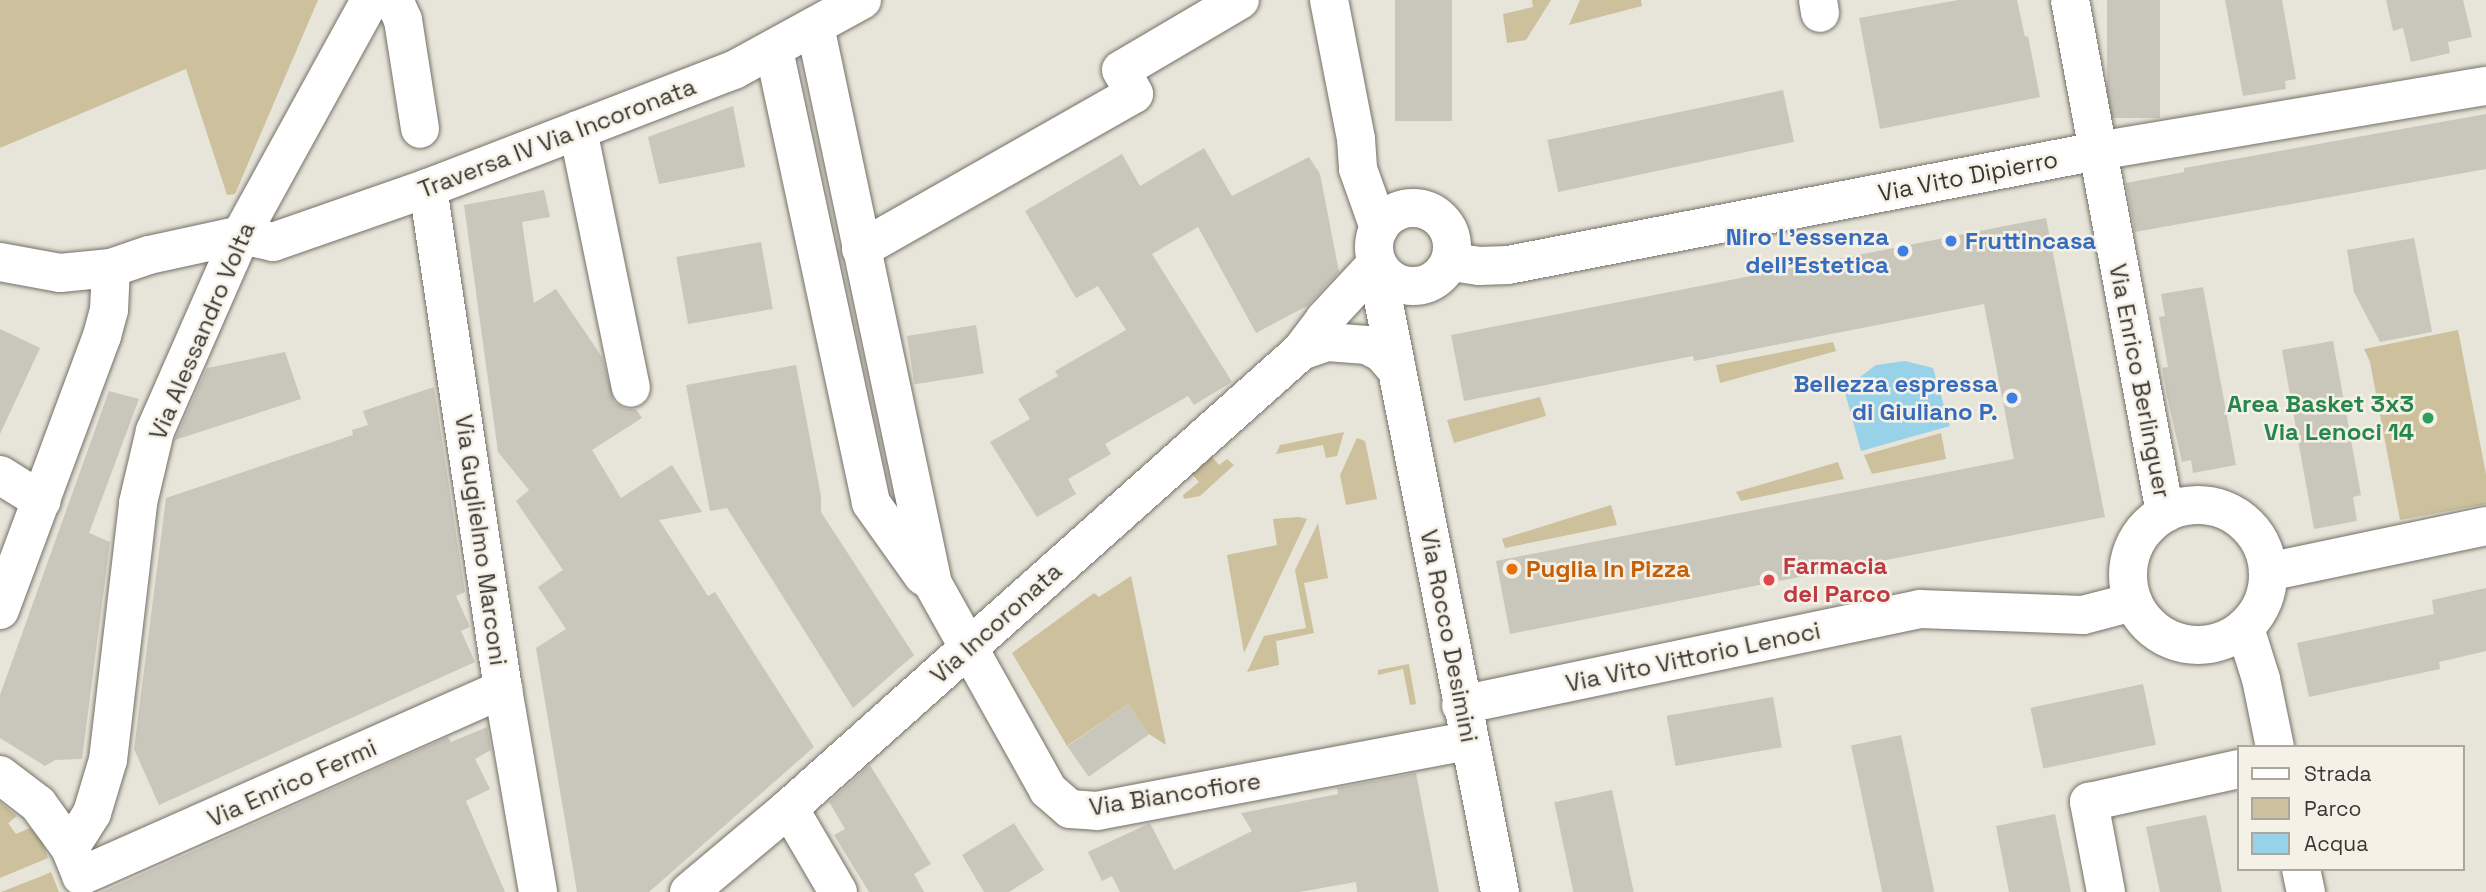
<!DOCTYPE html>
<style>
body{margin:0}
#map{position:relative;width:2486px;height:892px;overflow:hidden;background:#e7e4d9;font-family:"Space Grotesk",sans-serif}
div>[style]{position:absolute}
.green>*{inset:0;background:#ccc19c}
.water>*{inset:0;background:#98d2e9}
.building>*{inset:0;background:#c9c6bb;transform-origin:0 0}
.roads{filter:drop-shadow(0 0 2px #747168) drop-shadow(0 0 2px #747168)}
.street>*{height:38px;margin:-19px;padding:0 19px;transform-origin:19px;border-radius:19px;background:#fff}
.street>.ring{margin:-19px;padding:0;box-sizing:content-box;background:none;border:38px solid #fff;border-radius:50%}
.dots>*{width:19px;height:19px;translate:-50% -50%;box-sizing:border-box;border:4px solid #f5f1e6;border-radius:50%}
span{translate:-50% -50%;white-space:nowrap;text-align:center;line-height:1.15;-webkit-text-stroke:5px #f5f1e6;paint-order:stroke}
.street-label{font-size:24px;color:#393834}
.shop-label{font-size:24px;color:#366cbe;font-weight:700}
.right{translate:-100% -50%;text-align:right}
.left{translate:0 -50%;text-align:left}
.leisure-label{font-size:24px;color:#27864d;font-weight:700}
.health-label{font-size:24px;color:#be3a42;font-weight:700}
.food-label{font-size:24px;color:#c56008;font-weight:700}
.legend{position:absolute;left:2237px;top:745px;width:228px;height:126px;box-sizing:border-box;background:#f5f1e6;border:2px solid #aaa79f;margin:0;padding:9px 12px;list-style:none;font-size:21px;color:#393834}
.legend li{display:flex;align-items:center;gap:14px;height:35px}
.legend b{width:35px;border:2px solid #aaa79f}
</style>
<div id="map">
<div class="green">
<i style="clip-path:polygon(0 0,318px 0,235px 194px,227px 195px,186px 69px,0 148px)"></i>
<i style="clip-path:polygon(1532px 0,1551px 0,1526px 40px,1507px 43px,1503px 14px,1533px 7px)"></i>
<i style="clip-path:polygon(1580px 0,1641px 0,1642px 6px,1569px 25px)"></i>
<i style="clip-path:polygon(2458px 330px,2486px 474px,2486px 504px,2400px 520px,2370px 362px,2364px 349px)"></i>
<i style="clip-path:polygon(1833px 342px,1836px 351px,1720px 383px,1716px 365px)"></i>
<i style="clip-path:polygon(1540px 397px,1546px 416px,1454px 443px,1447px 420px)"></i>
<i style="clip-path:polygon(1344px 432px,1337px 456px,1326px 458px,1323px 445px,1276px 454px,1280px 445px)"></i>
<i style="clip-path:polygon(1941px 433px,1946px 459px,1872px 474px,1864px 455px)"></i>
<i style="clip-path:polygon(1357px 438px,1365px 441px,1377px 499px,1346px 505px,1340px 475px)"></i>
<i style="clip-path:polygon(1212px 457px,1219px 465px,1227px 459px,1234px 465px,1200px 496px,1184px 499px,1183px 495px,1199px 482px,1191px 473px)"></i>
<i style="clip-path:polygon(1838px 462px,1844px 479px,1741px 501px,1736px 492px)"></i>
<i style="clip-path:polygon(1611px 505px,1617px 525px,1505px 548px,1502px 539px)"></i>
<i style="clip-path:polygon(1299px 517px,1307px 519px,1244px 653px,1227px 555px,1277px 545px,1273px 519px)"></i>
<i style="clip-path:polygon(1318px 523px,1328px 578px,1304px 583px,1314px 633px,1276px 641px,1279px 665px,1247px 672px,1264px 636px,1306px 628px,1295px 570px)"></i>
<i style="clip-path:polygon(1131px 576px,1166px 745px,1149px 734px,1128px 704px,1067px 746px,1012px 653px,1094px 593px,1099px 597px)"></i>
<i style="clip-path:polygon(1409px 664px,1416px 704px,1410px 705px,1403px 669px,1378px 675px,1378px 670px)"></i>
<i style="clip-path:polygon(0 802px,17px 816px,8px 823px,16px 834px,30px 828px,42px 841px,48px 858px,0 878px)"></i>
<i style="clip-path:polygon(51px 872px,59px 892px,1px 892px,42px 876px)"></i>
</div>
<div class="water">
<i style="clip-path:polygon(1905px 361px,1933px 368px,1950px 426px,1861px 451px,1844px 389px,1853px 378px,1856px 380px,1876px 365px)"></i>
</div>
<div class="building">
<i style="left:1395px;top:0;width:57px;height:121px"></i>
<i style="clip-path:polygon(1958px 0,2017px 0,2025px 37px,2028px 36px,2040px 97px,1880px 129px,1859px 18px)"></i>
<i style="left:2107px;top:0;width:53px;height:118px"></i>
<i style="clip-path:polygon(2225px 0,2282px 0,2296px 79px,2285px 81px,2286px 89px,2243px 96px)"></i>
<i style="clip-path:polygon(2386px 0,2463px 0,2472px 37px,2448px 42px,2450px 53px,2411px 62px,2403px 28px,2393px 31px)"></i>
<i style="left:1783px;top:90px;width:53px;height:241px;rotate:78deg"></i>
<i style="clip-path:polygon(733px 106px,745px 167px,659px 184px,648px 137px)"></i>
<i style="clip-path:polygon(2486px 114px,2486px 169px,2135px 232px,2126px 183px,2184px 172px,2184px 168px)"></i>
<i style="clip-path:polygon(1204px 148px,1232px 196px,1309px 157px,1320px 174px,1339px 272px,1307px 306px,1256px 333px,1198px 227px,1152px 254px,1232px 382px,1194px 405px,1188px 396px,1105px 444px,1111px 454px,1068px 479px,1076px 494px,1037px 517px,990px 442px,1030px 419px,1018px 399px,1058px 376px,1055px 371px,1126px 330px,1098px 286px,1076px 298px,1025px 211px,1122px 154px,1140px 186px)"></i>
<i style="clip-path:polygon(544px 190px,550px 217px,522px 222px,534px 303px,556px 289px,602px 357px,614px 402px,625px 409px,636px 409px,642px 418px,592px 450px,621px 498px,672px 465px,702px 512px,659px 520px,708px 596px,715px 592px,814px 747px,649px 892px,577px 892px,536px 648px,566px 629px,538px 587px,563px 570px,516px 501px,529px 490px,498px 452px,464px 205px)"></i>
<i style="clip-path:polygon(2046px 218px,2105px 517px,1510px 634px,1496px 561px,2014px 459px,1984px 304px,1694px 361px,1693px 356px,1464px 401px,1451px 335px)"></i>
<i style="clip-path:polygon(2414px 238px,2432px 332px,2380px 342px,2354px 292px,2347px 250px)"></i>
<i style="left:761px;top:242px;width:68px;height:86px;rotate:80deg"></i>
<i style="clip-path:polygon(2203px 287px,2236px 465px,2193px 473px,2191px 460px,2182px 462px,2167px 396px,2162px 368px,2168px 367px,2159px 317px,2165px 316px,2161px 294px)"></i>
<i style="left:976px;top:325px;width:49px;height:70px;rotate:81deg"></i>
<i style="clip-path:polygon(0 329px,40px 348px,0 434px)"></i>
<i style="clip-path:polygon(2333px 341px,2361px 495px,2353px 497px,2357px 521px,2314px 529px,2282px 350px)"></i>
<i style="clip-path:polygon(285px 352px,301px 399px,175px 440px,207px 368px)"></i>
<i style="clip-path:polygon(796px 365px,821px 496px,821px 512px,914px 655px,853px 708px,727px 508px,710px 511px,686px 385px)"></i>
<i style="clip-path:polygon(434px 387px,465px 592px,456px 596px,470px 627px,461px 631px,475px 662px,159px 805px,134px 749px,166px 498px,353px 435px,352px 430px,368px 425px,363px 411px)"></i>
<i style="clip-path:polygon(109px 391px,139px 399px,89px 533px,110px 542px,82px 759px,55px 760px,45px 766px,0 738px,0 695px)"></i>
<i style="clip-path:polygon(2486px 588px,2486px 651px,2439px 662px,2440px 669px,2309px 697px,2297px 643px,2434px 614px,2432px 600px)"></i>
<i style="left:2143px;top:684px;width:62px;height:115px;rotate:78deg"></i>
<i style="left:1773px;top:697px;width:51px;height:108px;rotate:80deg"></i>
<i style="left:1128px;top:704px;width:37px;height:74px;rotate:55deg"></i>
<i style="clip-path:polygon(487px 727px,491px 750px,475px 759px,490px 789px,466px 801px,505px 892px,102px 892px,448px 737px,451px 742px)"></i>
<i style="left:1901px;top:735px;width:160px;height:51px;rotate:78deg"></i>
<i style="clip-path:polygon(870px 765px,931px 864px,914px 874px,924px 892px,869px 892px,834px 835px,845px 829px,829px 802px)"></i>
<i style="clip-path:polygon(1416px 773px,1439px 892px,1357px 892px,1356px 882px,1299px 892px,1120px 892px,1112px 876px,1102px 881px,1088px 852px,1150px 823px,1174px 870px,1252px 831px,1241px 813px,1338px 794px,1337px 788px)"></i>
<i style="left:1612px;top:790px;width:104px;height:59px;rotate:78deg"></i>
<i style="clip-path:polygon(2055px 814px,2071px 892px,2009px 892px,1996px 826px)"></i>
<i style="clip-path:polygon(2206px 815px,2222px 892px,2160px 892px,2146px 827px)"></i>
<i style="clip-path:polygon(1014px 823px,1044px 870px,1009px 892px,984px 892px,962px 855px)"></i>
</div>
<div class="roads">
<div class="street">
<i style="left:394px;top:0;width:22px;rotate:66deg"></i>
<i style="left:403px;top:20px;width:110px;rotate:81.1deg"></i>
<i style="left:1329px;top:0;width:142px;rotate:79deg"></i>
<i style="left:1356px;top:139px;width:30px;rotate:86deg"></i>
<i style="left:1358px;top:169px;width:63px;rotate:70.4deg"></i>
<i style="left:1818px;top:0;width:13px;rotate:81deg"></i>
<i style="left:2070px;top:0;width:522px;rotate:79.51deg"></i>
<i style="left:815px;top:26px;width:570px;rotate:78.06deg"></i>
<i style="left:933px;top:584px;width:236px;rotate:60.8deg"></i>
<i style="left:1048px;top:790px;width:29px;rotate:41deg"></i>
<i style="left:1070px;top:809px;width:27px;rotate:4deg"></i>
<i style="left:1097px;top:811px;width:378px;rotate:-10.7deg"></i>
<i style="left:774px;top:50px;width:463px;rotate:77.9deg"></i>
<i style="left:871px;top:503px;width:90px;rotate:54.5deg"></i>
<i style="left:578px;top:130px;width:263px;rotate:78.4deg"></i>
<i style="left:428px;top:188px;width:507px;rotate:81.49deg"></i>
<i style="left:503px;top:689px;width:206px;rotate:80.2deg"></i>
<i class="ring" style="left:1374px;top:208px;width:40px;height:40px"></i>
<i style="left:861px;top:249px;width:314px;rotate:-29.6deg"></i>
<i style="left:1134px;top:94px;width:27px;rotate:-118deg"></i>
<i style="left:1121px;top:70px;width:138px;rotate:-30.5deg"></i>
<i style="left:0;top:262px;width:61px;rotate:10.4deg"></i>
<i style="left:60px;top:273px;width:51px;rotate:-5.6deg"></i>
<i style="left:111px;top:268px;width:40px;rotate:-18.9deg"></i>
<i style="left:149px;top:255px;width:94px;rotate:-12.3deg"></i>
<i style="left:241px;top:235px;width:33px;rotate:12deg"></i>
<i style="left:273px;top:242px;width:164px;rotate:-19.2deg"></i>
<i style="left:428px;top:188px;width:328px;rotate:-21.1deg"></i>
<i style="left:734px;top:70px;width:146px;rotate:-28.7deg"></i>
<i style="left:1451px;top:262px;width:28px;rotate:8deg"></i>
<i style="left:1479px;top:266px;width:29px;rotate:-2deg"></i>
<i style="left:1508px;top:265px;width:600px;rotate:-10.95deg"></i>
<i style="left:2097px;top:151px;width:394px;rotate:-9.5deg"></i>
<i style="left:1386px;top:276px;width:28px;rotate:94deg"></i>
<i style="left:1384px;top:304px;width:599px;rotate:78.84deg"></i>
<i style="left:1301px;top:351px;width:28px;rotate:-19deg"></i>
<i style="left:1327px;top:342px;width:40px;rotate:4.3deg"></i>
<i style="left:1367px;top:345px;width:17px;rotate:28deg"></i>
<i style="left:1382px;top:353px;width:23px;rotate:49deg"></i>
<i style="left:0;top:475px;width:49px;rotate:31.8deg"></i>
<i class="ring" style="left:2128px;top:505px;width:102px;height:102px"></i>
<i style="left:2268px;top:572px;width:223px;rotate:-11.9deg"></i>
<i style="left:0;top:610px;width:292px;rotate:-69.6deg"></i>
<i style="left:102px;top:336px;width:27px;rotate:-75deg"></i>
<i style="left:109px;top:310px;width:42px;rotate:-87.3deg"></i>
<i style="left:2245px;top:628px;width:53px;rotate:72.6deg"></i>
<i style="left:2261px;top:679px;width:69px;rotate:78.4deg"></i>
<i style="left:1461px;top:705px;width:469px;rotate:-11.8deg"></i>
<i style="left:1920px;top:609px;width:163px;rotate:2.1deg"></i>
<i style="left:2083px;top:615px;width:52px;rotate:-14.6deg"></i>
<i style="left:0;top:775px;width:48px;rotate:37.3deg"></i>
<i style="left:38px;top:804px;width:54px;rotate:54deg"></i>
<i style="left:70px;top:848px;width:24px;rotate:68deg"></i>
<i style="left:789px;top:808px;width:97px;rotate:59.7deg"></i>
<i style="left:70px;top:848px;width:41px;rotate:-57.8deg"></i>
<i style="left:92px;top:813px;width:55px;rotate:-73.2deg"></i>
<i style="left:108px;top:760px;width:259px;rotate:-83.3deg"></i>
<i style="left:138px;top:503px;width:74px;rotate:-76.7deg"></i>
<i style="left:155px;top:431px;width:214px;rotate:-66.3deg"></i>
<i style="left:241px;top:235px;width:268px;rotate:-61.2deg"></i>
<i style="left:2301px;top:869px;width:24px;rotate:78deg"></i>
<i style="left:81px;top:876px;width:462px;rotate:-23.9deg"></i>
<i style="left:689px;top:892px;width:131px;rotate:-40deg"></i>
<i style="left:789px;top:808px;width:686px;rotate:-41.75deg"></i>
<i style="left:1301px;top:351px;width:39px;rotate:-53deg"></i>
<i style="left:1324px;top:320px;width:78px;rotate:-47.1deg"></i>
<i style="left:2106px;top:892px;width:92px;rotate:-100.7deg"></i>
<i style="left:2089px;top:802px;width:154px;rotate:-12.4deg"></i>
</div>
</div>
<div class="dots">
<i style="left:1951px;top:241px;background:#3f7fe0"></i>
<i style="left:1903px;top:251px;background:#3f7fe0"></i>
<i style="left:2012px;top:398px;background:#3f7fe0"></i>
<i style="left:2428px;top:418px;background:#2e9e5b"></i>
<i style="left:1512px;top:569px;background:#e8710a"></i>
<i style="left:1769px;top:580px;background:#e0444e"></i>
</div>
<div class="street-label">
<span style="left:557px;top:138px;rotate:-21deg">Traversa IV Via Incoronata</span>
<span style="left:1968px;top:176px;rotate:-11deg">Via Vito Dipierro</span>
<span style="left:202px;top:331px;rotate:-67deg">Via Alessandro Volta</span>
<span style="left:2140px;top:381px;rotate:79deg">Via Enrico Berlinguer</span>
<span style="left:481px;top:540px;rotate:82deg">Via Guglielmo Marconi</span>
<span style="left:996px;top:623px;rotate:-42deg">Via Incoronata</span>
<span style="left:1449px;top:636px;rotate:79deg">Via Rocco Desimini</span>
<span style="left:1693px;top:657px;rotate:-12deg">Via Vito Vittorio Lenoci</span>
<span style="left:292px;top:783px;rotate:-24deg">Via Enrico Fermi</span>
<span style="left:1175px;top:794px;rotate:-9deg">Via Biancofiore</span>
</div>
<div class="shop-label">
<span class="right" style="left:1889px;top:251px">Niro L'essenza<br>dell'Estetica</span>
<span class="left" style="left:1965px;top:241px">Fruttincasa</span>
<span class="right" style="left:1998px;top:398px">Bellezza espressa<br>di Giuliano P.</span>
</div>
<div class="leisure-label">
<span class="right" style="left:2414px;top:418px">Area Basket 3x3<br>Via Lenoci 14</span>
</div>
<div class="health-label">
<span class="left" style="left:1783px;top:580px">Farmacia<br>del Parco</span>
</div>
<div class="food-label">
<span class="left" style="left:1526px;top:569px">Puglia In Pizza</span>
</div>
<ul class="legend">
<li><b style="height:9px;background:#fff"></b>Strada</li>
<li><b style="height:19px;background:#ccc19c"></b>Parco</li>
<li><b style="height:19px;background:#98d2e9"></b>Acqua</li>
</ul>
</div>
